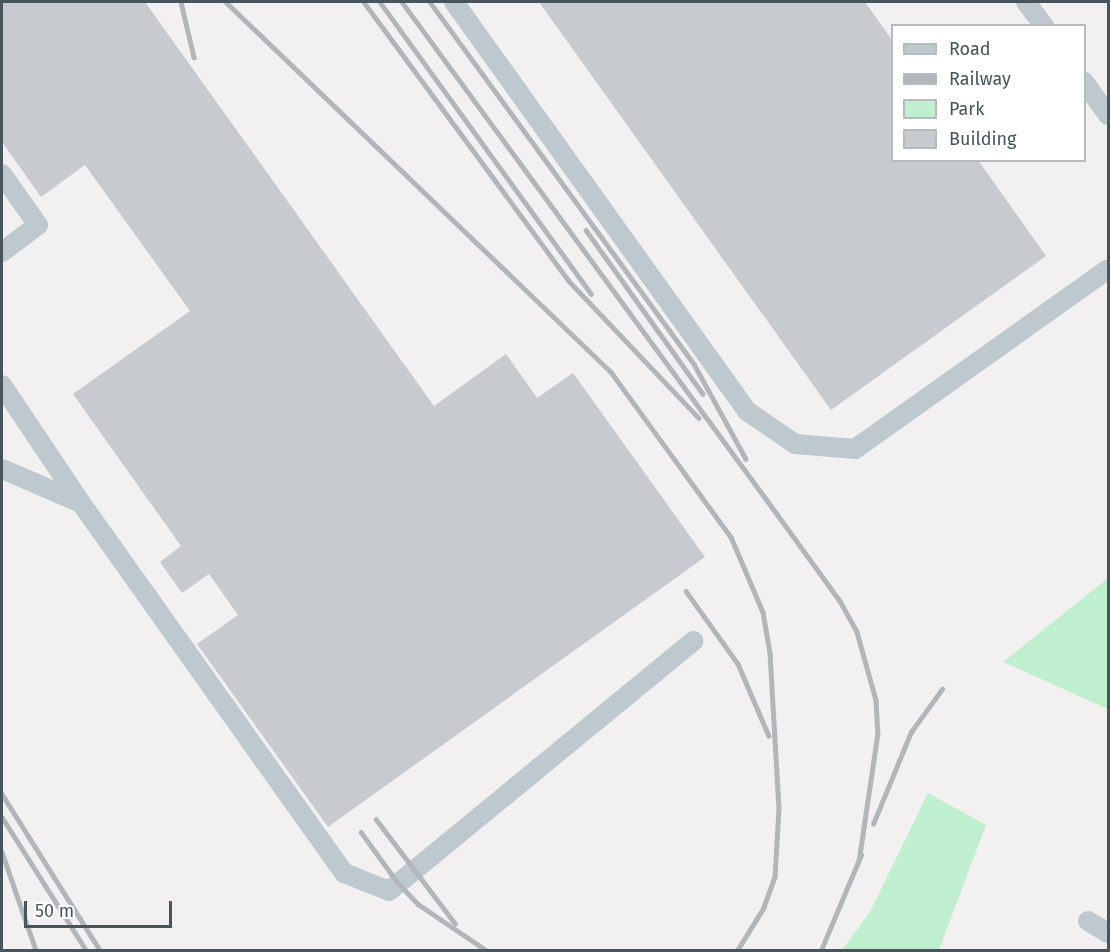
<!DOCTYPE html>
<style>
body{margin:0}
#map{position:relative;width:1110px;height:952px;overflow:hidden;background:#f2f0f0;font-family:"Fira Sans",sans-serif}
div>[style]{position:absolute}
.green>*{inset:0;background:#bfefce}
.building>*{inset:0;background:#c7cbcf}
.minor>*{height:20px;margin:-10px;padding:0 10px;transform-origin:10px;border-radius:10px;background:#bec8cf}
.rail>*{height:4.5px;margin:-2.25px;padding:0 2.25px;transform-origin:2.25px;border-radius:2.25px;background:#b2b6ba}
span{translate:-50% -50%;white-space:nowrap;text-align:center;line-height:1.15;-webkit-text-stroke:6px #fff;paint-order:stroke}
.frame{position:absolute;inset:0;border:3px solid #48555d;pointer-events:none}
.legend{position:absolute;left:891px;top:24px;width:195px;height:138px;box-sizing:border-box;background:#fff;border:2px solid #b6bbbe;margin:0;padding:8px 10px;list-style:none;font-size:18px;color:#48555d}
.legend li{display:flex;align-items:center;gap:12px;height:30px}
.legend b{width:30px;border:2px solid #b6bbbe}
.scale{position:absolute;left:24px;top:901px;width:148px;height:27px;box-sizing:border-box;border:3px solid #48555d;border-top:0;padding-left:8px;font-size:18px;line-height:21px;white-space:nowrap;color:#48555d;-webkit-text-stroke:4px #fff;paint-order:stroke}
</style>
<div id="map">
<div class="green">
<i style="clip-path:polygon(1108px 578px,1108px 709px,1003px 662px)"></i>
<i style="clip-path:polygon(928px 793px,986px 825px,939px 950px,842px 950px,870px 912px)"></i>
</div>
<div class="building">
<i style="clip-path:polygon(2px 2px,145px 2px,434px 406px,506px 354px,537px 398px,573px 373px,705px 557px,328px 827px,197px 644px,238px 615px,209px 574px,182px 593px,160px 562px,181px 546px,73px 394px,190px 311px,85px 165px,41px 197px,2px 142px)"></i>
<i style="clip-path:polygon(539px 2px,865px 2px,892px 40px,892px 160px,978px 160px,1046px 256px,831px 410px)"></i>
</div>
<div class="minor">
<i style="left:454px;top:2px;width:503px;rotate:54.38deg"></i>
<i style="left:747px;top:411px;width:58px;rotate:34.5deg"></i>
<i style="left:795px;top:444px;width:60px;rotate:4.8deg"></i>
<i style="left:855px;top:449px;width:310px;rotate:-35.4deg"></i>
<i style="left:1026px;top:2px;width:30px;rotate:53deg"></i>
<i style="left:1084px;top:82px;width:41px;rotate:54deg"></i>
<i style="left:2px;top:174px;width:62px;rotate:54.8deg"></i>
<i style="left:38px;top:225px;width:45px;rotate:143.1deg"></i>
<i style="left:2px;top:385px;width:142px;rotate:56.2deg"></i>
<i style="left:2px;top:469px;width:86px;rotate:23.3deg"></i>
<i style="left:81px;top:503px;width:454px;rotate:54.6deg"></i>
<i style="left:344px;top:873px;width:48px;rotate:21.8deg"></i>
<i style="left:389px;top:891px;width:394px;rotate:-39.4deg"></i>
<i style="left:1088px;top:921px;width:23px;rotate:31deg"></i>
</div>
<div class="rail">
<i style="left:181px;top:2px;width:57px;rotate:76.7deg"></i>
<i style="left:226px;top:2px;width:534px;rotate:43.86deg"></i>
<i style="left:611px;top:372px;width:204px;rotate:54deg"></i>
<i style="left:731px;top:537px;width:82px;rotate:66.9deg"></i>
<i style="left:763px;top:612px;width:42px;rotate:80.3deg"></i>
<i style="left:770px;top:653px;width:155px;rotate:86.7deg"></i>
<i style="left:779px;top:808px;width:69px;rotate:93.3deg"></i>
<i style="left:775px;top:877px;width:33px;rotate:110deg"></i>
<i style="left:764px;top:908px;width:49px;rotate:121.8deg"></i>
<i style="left:364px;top:2px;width:345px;rotate:53.7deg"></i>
<i style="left:568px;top:280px;width:190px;rotate:46.5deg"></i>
<i style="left:380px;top:2px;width:360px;rotate:54.1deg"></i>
<i style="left:402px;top:2px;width:635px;rotate:53.78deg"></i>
<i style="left:777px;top:514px;width:107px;rotate:54.1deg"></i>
<i style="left:840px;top:601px;width:35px;rotate:61deg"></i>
<i style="left:857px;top:632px;width:71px;rotate:74.4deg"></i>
<i style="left:876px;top:700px;width:33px;rotate:87deg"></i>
<i style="left:878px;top:733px;width:129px;rotate:98.4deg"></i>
<i style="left:430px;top:2px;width:448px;rotate:53.9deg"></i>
<i style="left:694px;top:364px;width:108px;rotate:61.3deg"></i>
<i style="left:586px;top:230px;width:201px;rotate:54.5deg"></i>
<i style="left:686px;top:591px;width:90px;rotate:54.5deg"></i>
<i style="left:738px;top:664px;width:78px;rotate:66.7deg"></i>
<i style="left:2px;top:794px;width:184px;rotate:57.9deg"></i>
<i style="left:2px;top:817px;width:157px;rotate:57.7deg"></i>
<i style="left:376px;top:819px;width:131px;rotate:52.8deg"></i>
<i style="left:873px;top:824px;width:100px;rotate:-67.6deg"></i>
<i style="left:911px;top:732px;width:53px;rotate:-54.2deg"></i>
<i style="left:361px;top:832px;width:63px;rotate:54deg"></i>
<i style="left:398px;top:883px;width:29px;rotate:46deg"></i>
<i style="left:418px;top:904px;width:82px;rotate:34.1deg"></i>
<i style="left:2px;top:852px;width:104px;rotate:70.9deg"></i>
<i style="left:821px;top:950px;width:103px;rotate:-67.2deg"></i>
</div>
<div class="frame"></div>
<ul class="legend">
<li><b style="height:8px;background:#bec8cf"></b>Road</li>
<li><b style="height:8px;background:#b2b6ba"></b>Railway</li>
<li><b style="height:16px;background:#bfefce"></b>Park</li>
<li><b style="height:16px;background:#c7cbcf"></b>Building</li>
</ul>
<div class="scale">50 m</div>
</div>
